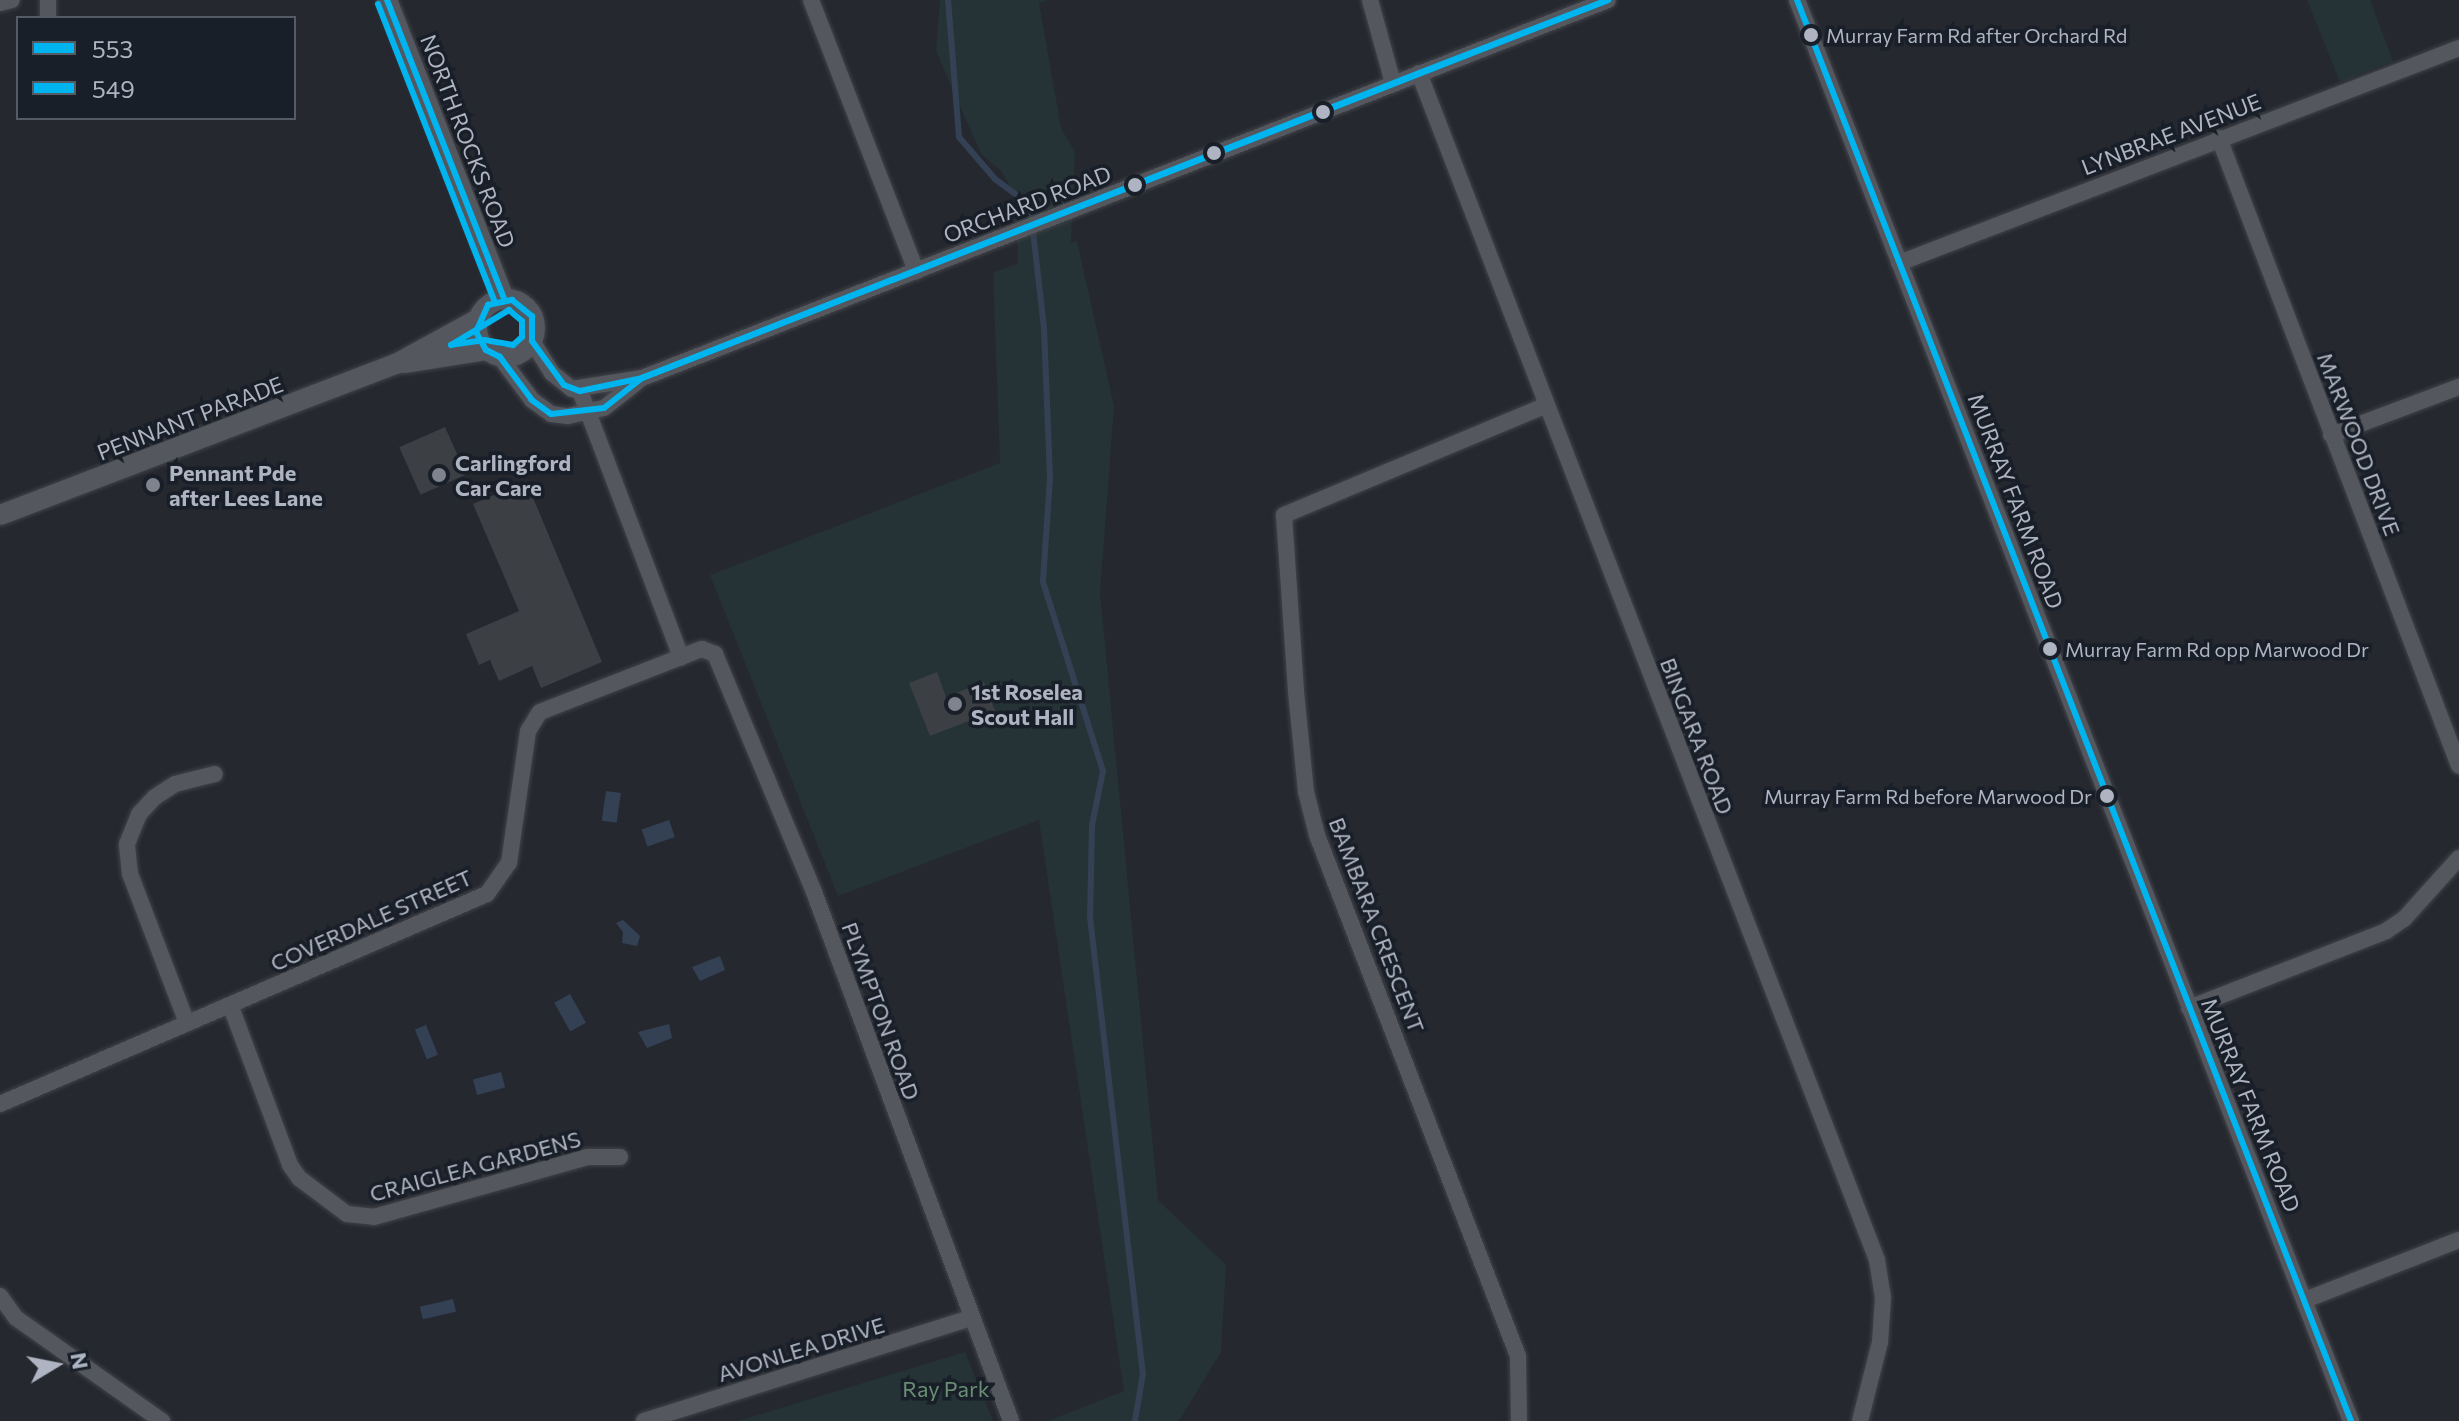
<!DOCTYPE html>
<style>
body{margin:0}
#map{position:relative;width:2459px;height:1421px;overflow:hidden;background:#25282f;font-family:Commissioner,sans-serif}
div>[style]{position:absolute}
.green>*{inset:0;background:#253336}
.water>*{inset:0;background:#344155;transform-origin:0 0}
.stream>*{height:6px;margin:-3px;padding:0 3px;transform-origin:3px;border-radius:3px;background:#344155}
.building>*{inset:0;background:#3c3f44;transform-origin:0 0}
.roads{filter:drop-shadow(0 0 2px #414348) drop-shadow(0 0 2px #414348)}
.minor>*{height:16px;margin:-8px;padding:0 8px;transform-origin:8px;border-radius:8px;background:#54575e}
.tertiary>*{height:20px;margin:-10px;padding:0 10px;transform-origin:10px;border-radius:10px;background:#54575e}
.tertiary>.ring{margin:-10px;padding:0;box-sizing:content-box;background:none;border:20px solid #54575e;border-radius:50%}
.bus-1>*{height:6px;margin:-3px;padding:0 3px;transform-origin:3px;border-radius:3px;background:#00b5ef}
.bus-2>*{height:6px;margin:-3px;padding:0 3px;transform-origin:3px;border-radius:3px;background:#00b5ef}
.dots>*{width:22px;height:22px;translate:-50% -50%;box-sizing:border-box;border:4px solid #191f28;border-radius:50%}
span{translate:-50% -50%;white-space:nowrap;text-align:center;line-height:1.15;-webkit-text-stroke:7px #191f28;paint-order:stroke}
.bus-label{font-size:20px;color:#aeb4c1}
.left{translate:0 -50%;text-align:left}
.right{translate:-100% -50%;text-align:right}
.street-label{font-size:22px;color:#aeb4c1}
.poi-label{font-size:22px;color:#aeb4c1;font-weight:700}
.park-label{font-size:22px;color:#688f73}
.legend{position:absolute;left:16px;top:16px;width:280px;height:104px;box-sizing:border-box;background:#191f28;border:2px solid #555b65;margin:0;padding:10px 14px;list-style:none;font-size:24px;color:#aeb4c1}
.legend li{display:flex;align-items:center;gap:16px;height:40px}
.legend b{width:40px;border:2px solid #555b65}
.north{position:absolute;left:16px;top:1325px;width:80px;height:80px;-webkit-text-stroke:6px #191f28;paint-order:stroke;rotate:80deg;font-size:22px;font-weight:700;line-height:32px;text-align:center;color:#aeb4c1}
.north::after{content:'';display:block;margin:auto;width:28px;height:36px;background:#aeb4c1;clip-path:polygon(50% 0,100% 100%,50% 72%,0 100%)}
</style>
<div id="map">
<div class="green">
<i style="clip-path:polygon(940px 0,1048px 0,1039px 3px,1061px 128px,1075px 152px,1071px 243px,1077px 241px,1114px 406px,1100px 593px,1158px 1200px,1226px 1265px,1221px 1352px,1179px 1421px,1048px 1421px,1124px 1391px,1039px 820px,838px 896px,710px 575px,1000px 463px,993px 273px,1018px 263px,1016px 197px,1001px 171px,981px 154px,936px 51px)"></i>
<i style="clip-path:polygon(2307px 0,2370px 0,2393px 61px,2340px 82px)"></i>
<i style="clip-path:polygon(965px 1352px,993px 1421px,738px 1421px)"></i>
</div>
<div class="water">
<i style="left:606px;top:791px;width:15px;height:30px;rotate:8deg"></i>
<i style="left:669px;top:820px;width:18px;height:29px;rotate:71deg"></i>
<i style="clip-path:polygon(623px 920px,640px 936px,637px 946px,622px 943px,623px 932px,616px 923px)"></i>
<i style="clip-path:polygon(720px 956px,725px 970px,700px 981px,692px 967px)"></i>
<i style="left:570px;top:994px;width:33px;height:18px;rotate:61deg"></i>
<i style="clip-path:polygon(669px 1024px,672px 1038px,647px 1048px,638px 1032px)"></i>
<i style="left:426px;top:1025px;width:32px;height:12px;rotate:68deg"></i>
<i style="left:501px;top:1072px;width:16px;height:29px;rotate:75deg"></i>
<i style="left:453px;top:1299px;width:13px;height:34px;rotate:77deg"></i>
</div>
<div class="stream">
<i style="left:948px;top:0;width:137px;rotate:85.4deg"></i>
<i style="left:959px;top:137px;width:55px;rotate:49.4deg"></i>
<i style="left:995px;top:179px;width:44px;rotate:36.6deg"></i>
<i style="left:1030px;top:205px;width:124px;rotate:83.5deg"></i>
<i style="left:1044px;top:328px;width:150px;rotate:87.7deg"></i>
<i style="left:1050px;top:478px;width:104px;rotate:93.9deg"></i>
<i style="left:1043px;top:582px;width:198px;rotate:72.4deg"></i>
<i style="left:1103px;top:771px;width:55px;rotate:101.5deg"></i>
<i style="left:1092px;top:825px;width:92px;rotate:91.2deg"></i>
<i style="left:1090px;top:917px;width:459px;rotate:83.4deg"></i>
<i style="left:1143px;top:1373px;width:49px;rotate:99.5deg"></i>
</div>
<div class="building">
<i style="left:445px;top:427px;width:52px;height:50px;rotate:66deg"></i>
<i style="clip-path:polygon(526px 481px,602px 662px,541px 688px,532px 666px,499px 681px,490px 660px,479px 665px,466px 634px,519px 611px,473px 504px)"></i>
<i style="clip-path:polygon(937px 672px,946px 697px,984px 682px,995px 711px,930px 736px,909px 683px)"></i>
</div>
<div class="roads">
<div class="minor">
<i style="left:48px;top:0;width:18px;rotate:90deg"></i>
<i style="left:811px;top:0;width:291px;rotate:68.8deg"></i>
<i style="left:1370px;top:0;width:86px;rotate:74.5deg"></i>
<i style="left:1797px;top:0;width:1525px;rotate:68.7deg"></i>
<i style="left:0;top:3px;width:12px;rotate:-14deg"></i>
<i style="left:1419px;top:73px;width:1272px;rotate:68.9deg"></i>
<i style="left:1877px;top:1260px;width:38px;rotate:81deg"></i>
<i style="left:1883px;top:1298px;width:44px;rotate:93.9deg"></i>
<i style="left:1880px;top:1342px;width:81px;rotate:104.2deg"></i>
<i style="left:2219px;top:138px;width:672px;rotate:69.08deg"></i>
<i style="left:1899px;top:263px;width:600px;rotate:-21deg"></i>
<i style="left:532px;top:341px;width:38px;rotate:58deg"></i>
<i style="left:552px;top:373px;width:26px;rotate:39deg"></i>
<i style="left:572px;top:389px;width:71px;rotate:-8.9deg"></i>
<i style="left:642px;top:378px;width:1037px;rotate:-21.37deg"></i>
<i style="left:500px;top:357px;width:54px;rotate:53.3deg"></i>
<i style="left:532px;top:400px;width:24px;rotate:36deg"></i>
<i style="left:551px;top:414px;width:17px;rotate:7deg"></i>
<i style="left:568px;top:416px;width:37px;rotate:-13deg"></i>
<i style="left:604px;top:408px;width:42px;rotate:-38.2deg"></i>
<i style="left:580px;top:391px;width:285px;rotate:69.2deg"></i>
<i style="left:2331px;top:435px;width:137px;rotate:-20.6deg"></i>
<i style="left:231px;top:1007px;width:169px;rotate:69.5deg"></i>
<i style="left:290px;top:1165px;width:16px;rotate:55deg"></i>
<i style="left:299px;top:1178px;width:60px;rotate:36.9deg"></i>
<i style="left:347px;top:1214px;width:27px;rotate:6deg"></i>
<i style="left:374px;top:1217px;width:222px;rotate:-15.7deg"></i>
<i style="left:588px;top:1157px;width:32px"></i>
<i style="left:2189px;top:1008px;width:212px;rotate:-21.3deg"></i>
<i style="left:2386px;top:931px;width:22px;rotate:-34deg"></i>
<i style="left:2404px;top:919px;width:82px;rotate:-48deg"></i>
<i style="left:187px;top:1023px;width:160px;rotate:-110.9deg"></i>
<i style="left:130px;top:874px;width:30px;rotate:-96deg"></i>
<i style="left:127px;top:844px;width:32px;rotate:-68deg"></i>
<i style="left:139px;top:814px;width:23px;rotate:-47deg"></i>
<i style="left:155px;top:797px;width:24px;rotate:-33deg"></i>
<i style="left:175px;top:784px;width:41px;rotate:-14deg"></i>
<i style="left:0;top:1104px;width:530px;rotate:-23.33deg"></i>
<i style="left:487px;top:894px;width:38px;rotate:-55deg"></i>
<i style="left:509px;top:863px;width:133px;rotate:-81.8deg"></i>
<i style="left:528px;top:731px;width:22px;rotate:-58deg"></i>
<i style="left:540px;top:712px;width:174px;rotate:-21.3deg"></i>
<i style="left:702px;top:649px;width:14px;rotate:21deg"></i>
<i style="left:715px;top:654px;width:258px;rotate:67.4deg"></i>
<i style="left:814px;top:892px;width:564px;rotate:69.57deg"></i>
<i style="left:0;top:1296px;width:27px;rotate:54deg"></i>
<i style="left:16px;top:1318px;width:179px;rotate:35.2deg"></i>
<i style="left:2305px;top:1300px;width:165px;rotate:-21.3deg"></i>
<i style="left:644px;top:1421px;width:342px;rotate:-17.5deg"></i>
<i style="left:1519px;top:1421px;width:65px;rotate:-90.9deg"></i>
<i style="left:1518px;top:1356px;width:558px;rotate:-111.1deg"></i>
<i style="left:1317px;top:835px;width:44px;rotate:-104.3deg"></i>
<i style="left:1306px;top:792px;width:101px;rotate:-95.7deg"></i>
<i style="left:1296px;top:691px;width:176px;rotate:-93.9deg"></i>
<i style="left:1284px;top:515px;width:283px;rotate:-22.7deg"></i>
</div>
<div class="tertiary">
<i style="left:387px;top:0;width:321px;rotate:68.6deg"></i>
<i class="ring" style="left:477px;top:299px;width:38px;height:38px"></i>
<i style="left:404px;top:363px;width:83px;rotate:-9deg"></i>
<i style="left:0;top:515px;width:424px;rotate:-20.9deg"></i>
<i style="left:396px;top:364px;width:94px;rotate:-28.8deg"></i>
</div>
</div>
<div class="bus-1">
<i style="left:387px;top:0;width:321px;rotate:68.6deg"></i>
<i style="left:1608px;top:0;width:1037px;rotate:158.63deg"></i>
<i style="left:642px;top:378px;width:835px;rotate:-21.43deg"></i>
<i style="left:1419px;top:73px;width:203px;rotate:-21.1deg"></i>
<i style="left:1797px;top:0;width:1525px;rotate:68.7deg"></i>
<i style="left:512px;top:300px;width:26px;rotate:39deg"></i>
<i style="left:532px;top:316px;width:25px;rotate:90deg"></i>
<i style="left:532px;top:341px;width:54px;rotate:54deg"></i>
<i style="left:564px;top:385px;width:17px;rotate:21deg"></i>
<i style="left:580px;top:391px;width:63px;rotate:-11.8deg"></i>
<i style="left:642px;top:378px;width:48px;rotate:141.7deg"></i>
<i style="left:604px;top:408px;width:53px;rotate:173.5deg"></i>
<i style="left:551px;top:414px;width:24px;rotate:-144deg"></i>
<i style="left:532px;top:400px;width:54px;rotate:-126.7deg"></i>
<i style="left:500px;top:357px;width:16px;rotate:-153deg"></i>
<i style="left:486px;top:350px;width:21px;rotate:-119deg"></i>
<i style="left:476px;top:332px;width:30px;rotate:-66deg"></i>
<i style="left:488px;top:305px;width:25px;rotate:-12deg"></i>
</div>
<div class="bus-2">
<i style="left:378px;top:4px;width:321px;rotate:68.6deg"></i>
<i style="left:509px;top:310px;width:17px;rotate:40deg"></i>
<i style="left:522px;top:321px;width:16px;rotate:90deg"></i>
<i style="left:522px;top:337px;width:12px;rotate:138deg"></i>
<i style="left:513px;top:345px;width:28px;rotate:-170deg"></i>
<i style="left:485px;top:340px;width:34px;rotate:172deg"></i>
<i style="left:451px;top:345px;width:68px;rotate:-31.1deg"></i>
</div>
<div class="dots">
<i style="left:1811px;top:35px;background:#aeb4c1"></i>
<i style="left:1323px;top:112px;background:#aeb4c1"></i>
<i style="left:1214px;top:153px;background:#aeb4c1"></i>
<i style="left:1135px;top:185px;background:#aeb4c1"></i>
<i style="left:439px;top:475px;background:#7e838e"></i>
<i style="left:153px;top:485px;background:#7e838e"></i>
<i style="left:2050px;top:649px;background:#aeb4c1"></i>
<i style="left:955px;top:704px;background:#7e838e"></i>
<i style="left:2107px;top:796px;background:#aeb4c1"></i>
</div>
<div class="bus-label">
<span class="left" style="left:1826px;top:35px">Murray Farm Rd after Orchard Rd</span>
<span class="left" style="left:2065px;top:649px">Murray Farm Rd opp Marwood Dr</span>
<span class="right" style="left:2092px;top:796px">Murray Farm Rd before Marwood Dr</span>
</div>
<div class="street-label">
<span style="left:2171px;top:134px;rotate:-21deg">LYNBRAE AVENUE</span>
<span style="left:468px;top:141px;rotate:69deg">NORTH ROCKS ROAD</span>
<span style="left:1027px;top:204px;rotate:-21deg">ORCHARD ROAD</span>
<span style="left:190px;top:418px;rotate:-21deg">PENNANT PARADE</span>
<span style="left:2359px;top:444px;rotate:69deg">MARWOOD DRIVE</span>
<span style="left:2016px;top:501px;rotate:69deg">MURRAY FARM ROAD</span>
<span style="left:1697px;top:736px;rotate:69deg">BINGARA ROAD</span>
<span style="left:371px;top:920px;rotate:-24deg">COVERDALE STREET</span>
<span style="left:1377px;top:925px;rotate:69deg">BAMBARA CRESCENT</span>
<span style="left:881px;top:1011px;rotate:70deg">PLYMPTON ROAD</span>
<span style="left:2251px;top:1105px;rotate:68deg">MURRAY FARM ROAD</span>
<span style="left:475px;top:1166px;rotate:-15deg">CRAIGLEA GARDENS</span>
<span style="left:801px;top:1349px;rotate:-17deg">AVONLEA DRIVE</span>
</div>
<div class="poi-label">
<span class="left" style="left:455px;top:475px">Carlingford<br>Car Care</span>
<span class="left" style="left:169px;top:485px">Pennant Pde<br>after Lees Lane</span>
<span class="left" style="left:971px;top:704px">1st Roselea<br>Scout Hall</span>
</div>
<div class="park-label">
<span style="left:946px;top:1389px">Ray Park</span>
</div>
<ul class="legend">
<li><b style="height:10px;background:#00b5ef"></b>553</li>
<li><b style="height:10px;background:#00b5ef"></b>549</li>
</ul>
<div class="north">N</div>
</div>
